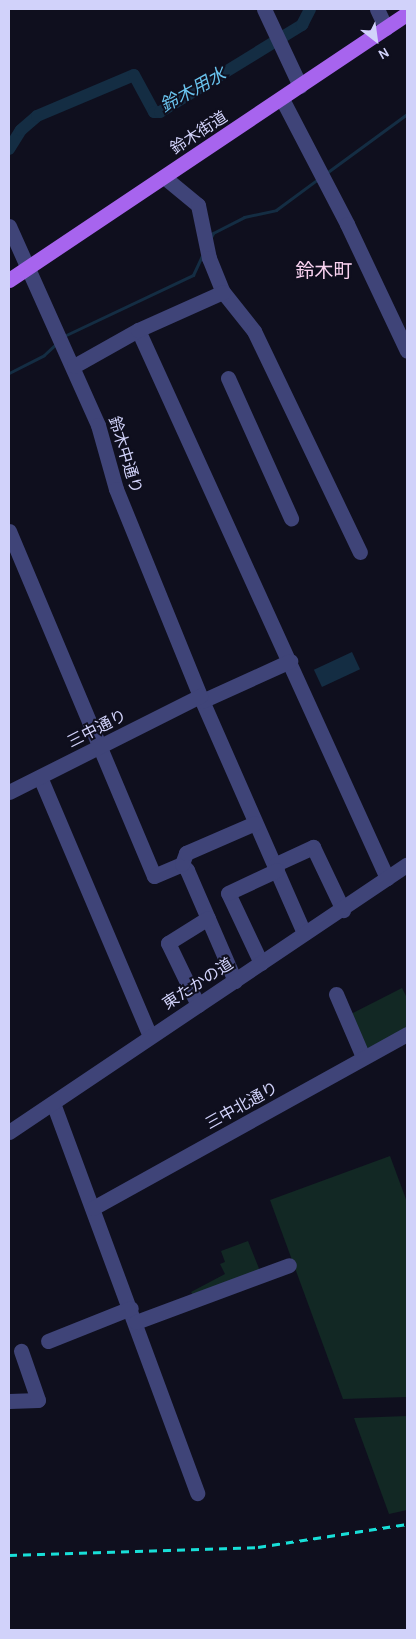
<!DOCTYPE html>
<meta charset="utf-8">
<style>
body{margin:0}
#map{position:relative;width:416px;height:1639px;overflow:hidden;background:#0f0f1e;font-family:Karla,"Noto Sans JP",sans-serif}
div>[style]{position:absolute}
.green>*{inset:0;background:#122824}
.water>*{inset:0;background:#142d43;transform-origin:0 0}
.stream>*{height:3px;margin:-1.5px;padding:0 1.5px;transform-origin:1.5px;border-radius:1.5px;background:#142d43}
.canal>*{height:12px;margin:-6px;padding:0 6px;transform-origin:6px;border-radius:6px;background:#142d43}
.minor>*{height:15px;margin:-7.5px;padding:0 7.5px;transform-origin:7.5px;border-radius:7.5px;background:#3f4478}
.major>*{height:15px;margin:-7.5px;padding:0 7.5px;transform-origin:7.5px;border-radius:7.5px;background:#a764ee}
.rail>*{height:3px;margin-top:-1.5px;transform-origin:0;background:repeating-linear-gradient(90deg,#18dfd8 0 8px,transparent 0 14px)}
span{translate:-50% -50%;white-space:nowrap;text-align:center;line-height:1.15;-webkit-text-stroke:4px #0f0f1e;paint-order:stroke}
.street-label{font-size:16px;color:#d1d2fa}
.water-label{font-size:18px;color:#6ac4ef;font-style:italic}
.quarter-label{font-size:19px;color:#fad3f1}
.frame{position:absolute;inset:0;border:10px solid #d1d2fa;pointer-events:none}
.north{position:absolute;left:351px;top:15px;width:50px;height:50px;-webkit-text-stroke:4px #0f0f1e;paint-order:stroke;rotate:150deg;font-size:14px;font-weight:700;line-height:20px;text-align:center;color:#d1d2fa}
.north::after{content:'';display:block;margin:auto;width:18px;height:22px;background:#d1d2fa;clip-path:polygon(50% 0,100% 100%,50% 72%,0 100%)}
</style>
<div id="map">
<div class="green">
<i style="clip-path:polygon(402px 988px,407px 998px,407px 1028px,363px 1051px,349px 1015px)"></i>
<i style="clip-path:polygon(390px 1156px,407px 1202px,407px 1397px,343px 1399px,270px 1200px)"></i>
<i style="clip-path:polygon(248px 1241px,260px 1271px,194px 1297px,191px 1292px,225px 1274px,220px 1264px,225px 1262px,221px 1251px)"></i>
<i style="clip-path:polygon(407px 1416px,407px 1510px,389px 1514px,354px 1418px)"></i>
</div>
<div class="water">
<i style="left:352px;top:652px;width:19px;height:42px;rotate:65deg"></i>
</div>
<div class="stream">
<i style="left:325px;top:174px;width:102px;rotate:-36.2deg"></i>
<i style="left:210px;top:239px;width:7px;rotate:-63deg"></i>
<i style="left:213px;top:233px;width:35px;rotate:-27deg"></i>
<i style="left:244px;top:217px;width:33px;rotate:-12deg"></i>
<i style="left:276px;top:210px;width:52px;rotate:-36.4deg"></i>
<i style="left:64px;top:336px;width:143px;rotate:-25.3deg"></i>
<i style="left:193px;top:275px;width:21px;rotate:-65deg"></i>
<i style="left:9px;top:373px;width:39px;rotate:-27deg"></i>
<i style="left:44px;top:355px;width:16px;rotate:-43deg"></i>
</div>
<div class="canal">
<i style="left:9px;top:149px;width:22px;rotate:-58deg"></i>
<i style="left:21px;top:130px;width:21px;rotate:-41deg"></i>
<i style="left:37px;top:116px;width:105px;rotate:-22.9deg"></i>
<i style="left:134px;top:75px;width:42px;rotate:61.6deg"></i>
<i style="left:154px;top:112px;width:6px"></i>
<i style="left:160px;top:112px;width:167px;rotate:-31.5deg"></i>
<i style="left:302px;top:25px;width:18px;rotate:-63deg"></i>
</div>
<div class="minor">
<i style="left:264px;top:9px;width:85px;rotate:64.9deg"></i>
<i style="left:377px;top:9px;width:21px;rotate:65deg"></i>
<i style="left:282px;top:99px;width:141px;rotate:62.5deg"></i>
<i style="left:347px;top:224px;width:140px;rotate:64.7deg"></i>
<i style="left:164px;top:177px;width:44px;rotate:39.5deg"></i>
<i style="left:198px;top:205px;width:54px;rotate:78.3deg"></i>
<i style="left:209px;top:258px;width:37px;rotate:68deg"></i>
<i style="left:223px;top:292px;width:50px;rotate:51.5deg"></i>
<i style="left:254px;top:331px;width:245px;rotate:64.4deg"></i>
<i style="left:9px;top:226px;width:218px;rotate:65.9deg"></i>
<i style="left:98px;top:425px;width:66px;rotate:74.3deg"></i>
<i style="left:116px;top:489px;width:223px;rotate:67.9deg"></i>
<i style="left:200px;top:696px;width:259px;rotate:66.3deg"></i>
<i style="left:138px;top:330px;width:602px;rotate:65.56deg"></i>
<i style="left:74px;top:366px;width:73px;rotate:-29.4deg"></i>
<i style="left:138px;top:330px;width:93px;rotate:-24.1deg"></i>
<i style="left:228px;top:378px;width:154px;rotate:65.8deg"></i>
<i style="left:9px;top:531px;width:374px;rotate:67.2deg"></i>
<i style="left:154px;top:876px;width:30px;rotate:-23deg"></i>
<i style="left:182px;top:864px;width:8px;rotate:50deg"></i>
<i style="left:187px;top:870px;width:121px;rotate:66.6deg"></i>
<i style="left:202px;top:701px;width:97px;rotate:-24.4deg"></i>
<i style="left:40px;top:777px;width:281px;rotate:67deg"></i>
<i style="left:9px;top:792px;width:214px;rotate:-26.7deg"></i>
<i style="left:182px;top:864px;width:12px;rotate:-70deg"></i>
<i style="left:186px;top:853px;width:75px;rotate:-23.5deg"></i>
<i style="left:276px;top:864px;width:41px;rotate:-24.7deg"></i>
<i style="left:313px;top:847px;width:70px;rotate:64.5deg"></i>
<i style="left:261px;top:963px;width:77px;rotate:-115.2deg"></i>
<i style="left:228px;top:893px;width:54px;rotate:-25.1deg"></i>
<i style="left:336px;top:994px;width:69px;rotate:66.8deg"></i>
<i style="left:198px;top:1005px;width:69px;rotate:-115.8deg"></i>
<i style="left:168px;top:943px;width:47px;rotate:-32deg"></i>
<i style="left:53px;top:1103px;width:416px;rotate:69.7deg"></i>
<i style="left:9px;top:1132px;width:479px;rotate:-33.9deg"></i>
<i style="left:93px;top:1208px;width:359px;rotate:-29deg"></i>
<i style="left:136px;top:1322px;width:163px;rotate:-20.4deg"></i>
<i style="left:48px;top:1341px;width:89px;rotate:-21.7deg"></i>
<i style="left:9px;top:1401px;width:29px;rotate:-2deg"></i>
<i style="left:38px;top:1400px;width:52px;rotate:-109.1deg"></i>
</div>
<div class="major">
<i style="left:9px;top:280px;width:479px;rotate:-33.8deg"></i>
</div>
<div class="rail">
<i style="left:9px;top:1555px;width:249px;rotate:-1.8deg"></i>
<i style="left:258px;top:1547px;width:151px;rotate:-8.8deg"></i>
</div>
<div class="street-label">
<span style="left:199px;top:133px;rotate:-33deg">鈴木街道</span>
<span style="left:125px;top:455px;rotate:73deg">鈴木中通り</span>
<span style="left:97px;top:729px;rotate:-27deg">三中通り</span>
<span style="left:198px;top:984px;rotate:-33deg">東たかの道</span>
<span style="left:242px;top:1106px;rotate:-29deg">三中北通り</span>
</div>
<div class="water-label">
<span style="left:193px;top:90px;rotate:-29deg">鈴木用水</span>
</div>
<div class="quarter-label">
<span style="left:324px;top:272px">鈴木町</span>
</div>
<div class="frame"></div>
<div class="north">N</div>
</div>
